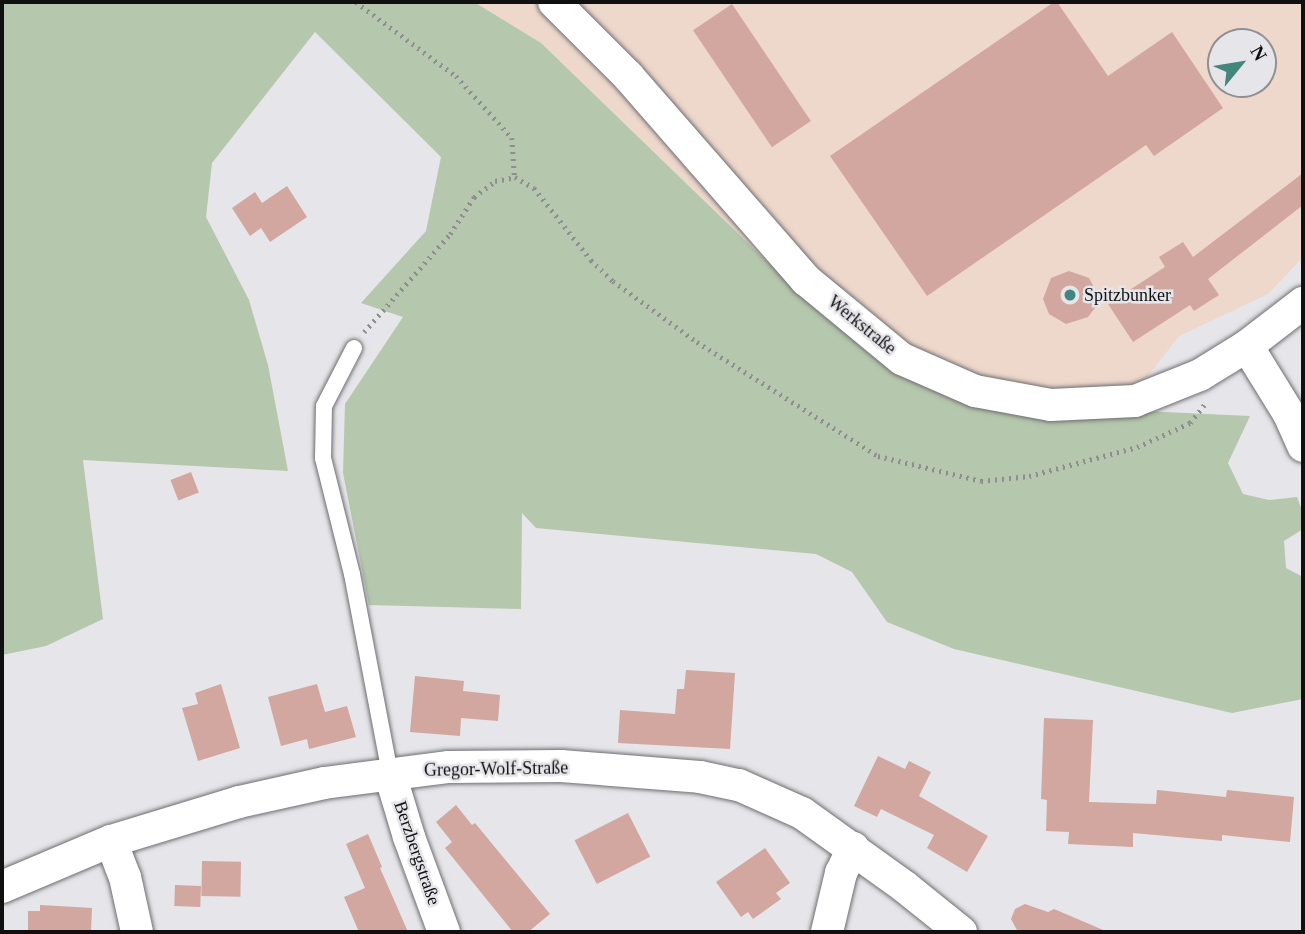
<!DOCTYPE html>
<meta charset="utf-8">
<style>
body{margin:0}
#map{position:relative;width:1305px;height:934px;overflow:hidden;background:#e6e5ea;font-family:"Times New Roman",serif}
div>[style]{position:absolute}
.industrial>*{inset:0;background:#eed7cb}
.green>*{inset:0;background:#b5c7ac}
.building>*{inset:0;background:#d2a79f;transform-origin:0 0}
.path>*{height:4.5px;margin-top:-2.25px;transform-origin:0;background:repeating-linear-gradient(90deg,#8e8d90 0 2px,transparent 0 7px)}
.roads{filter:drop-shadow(0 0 2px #6e6e72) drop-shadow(0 0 2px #6e6e72)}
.service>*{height:16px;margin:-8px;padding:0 8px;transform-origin:8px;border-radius:8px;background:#fff}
.minor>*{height:32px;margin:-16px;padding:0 16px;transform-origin:16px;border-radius:16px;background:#fff}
.dots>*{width:19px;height:19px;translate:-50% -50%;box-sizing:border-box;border:4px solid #e6e5ea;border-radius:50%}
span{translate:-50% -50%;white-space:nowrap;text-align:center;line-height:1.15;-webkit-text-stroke:5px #e6e5ea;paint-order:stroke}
.poi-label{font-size:18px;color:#101011}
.left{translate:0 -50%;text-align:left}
.street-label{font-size:18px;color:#101011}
.frame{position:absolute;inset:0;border:4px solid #101011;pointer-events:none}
.north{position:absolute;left:1207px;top:28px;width:70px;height:70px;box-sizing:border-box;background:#e6e5ea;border:2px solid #909093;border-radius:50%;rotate:60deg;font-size:19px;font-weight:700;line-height:28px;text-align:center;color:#101011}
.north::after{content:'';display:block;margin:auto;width:24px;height:32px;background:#43877c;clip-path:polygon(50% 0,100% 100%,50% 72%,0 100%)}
</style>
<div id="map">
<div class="industrial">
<i style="clip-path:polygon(evenodd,474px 2px,1303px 2px,1303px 257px,1268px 294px,1179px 336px,1122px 410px,937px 388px,871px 355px,785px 279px,541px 43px,474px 2px,1221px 42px,1263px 42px,1263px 84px,1221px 84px,1221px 42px)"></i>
</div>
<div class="green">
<i style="clip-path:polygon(2px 2px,474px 2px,541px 43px,785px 279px,871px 355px,937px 388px,1122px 410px,1250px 416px,1228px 463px,1243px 494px,1269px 500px,1297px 497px,1303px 513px,1303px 529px,1284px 541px,1286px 568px,1303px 577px,1303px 699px,1232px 713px,954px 649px,887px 622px,852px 572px,816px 554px,536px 528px,522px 513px,521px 609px,369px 605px,343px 473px,345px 404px,403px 317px,361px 303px,426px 231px,441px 157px,315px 32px,212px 163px,206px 217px,249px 300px,268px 365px,288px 471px,83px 460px,103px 619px,46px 646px,2px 655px)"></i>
</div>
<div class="building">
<i style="clip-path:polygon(1054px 2px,1057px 2px,1108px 76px,1172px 32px,1223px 108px,1154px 156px,1146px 145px,927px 296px,830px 156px)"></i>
<i style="left:732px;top:4px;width:141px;height:47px;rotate:56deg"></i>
<i style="clip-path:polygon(1303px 173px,1303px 205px,1208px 279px,1219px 295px,1194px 311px,1190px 305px,1133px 342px,1108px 304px,1165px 267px,1159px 257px,1183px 242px,1193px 257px)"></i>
<i style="clip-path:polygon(287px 186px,307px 217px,270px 242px,261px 228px,250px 236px,232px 208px,255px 192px,262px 203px)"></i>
<i style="clip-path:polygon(1069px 271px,1089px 278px,1101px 300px,1088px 317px,1066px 324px,1049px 314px,1043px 299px,1051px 278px)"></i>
<i style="left:191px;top:472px;width:22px;height:22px;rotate:69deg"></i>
<i style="clip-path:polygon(686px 670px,735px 673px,730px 749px,618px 743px,620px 710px,675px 714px,677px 689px,684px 689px)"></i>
<i style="clip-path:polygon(415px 676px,464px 681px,463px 691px,500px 695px,498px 721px,461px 718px,460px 736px,410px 732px)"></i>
<i style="clip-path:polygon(221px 684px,240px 748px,198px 761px,182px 708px,198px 704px,195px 693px)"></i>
<i style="clip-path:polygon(317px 684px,325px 712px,347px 706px,356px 737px,309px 749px,307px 739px,281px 746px,268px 697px)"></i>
<i style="clip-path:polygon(1044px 718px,1093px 720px,1089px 802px,1156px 804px,1157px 790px,1226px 797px,1227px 790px,1294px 797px,1290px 842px,1222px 835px,1222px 841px,1133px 833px,1133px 847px,1068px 844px,1069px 832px,1046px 831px,1047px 800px,1041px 799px)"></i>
<i style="clip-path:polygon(878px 756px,905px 769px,909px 761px,931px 772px,919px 796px,988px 836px,967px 872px,927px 848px,934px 835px,881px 809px,877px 817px,854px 806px)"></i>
<i style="clip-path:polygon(456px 805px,472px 825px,475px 823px,550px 914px,528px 932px,513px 932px,445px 848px,452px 842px,436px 822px)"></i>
<i style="left:628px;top:813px;width:49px;height:60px;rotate:63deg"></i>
<i style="clip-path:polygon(368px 834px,382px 867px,380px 868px,408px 932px,359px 932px,344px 897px,365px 888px,346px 844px)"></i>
<i style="clip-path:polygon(765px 848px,790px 883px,776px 893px,781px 899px,753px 919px,748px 912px,741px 917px,716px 882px)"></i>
<i style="left:202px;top:861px;width:39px;height:35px;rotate:1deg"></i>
<i style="left:175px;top:885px;width:26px;height:21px;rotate:2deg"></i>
<i style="clip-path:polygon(1025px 904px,1048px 912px,1054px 909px,1108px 932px,1018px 932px,1011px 919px,1015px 909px)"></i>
<i style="clip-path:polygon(40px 905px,92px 908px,91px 932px,28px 932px,28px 911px,40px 911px)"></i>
</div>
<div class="path">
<i style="left:356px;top:2px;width:124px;rotate:36.5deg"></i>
<i style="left:456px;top:76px;width:84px;rotate:47.9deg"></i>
<i style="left:512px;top:138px;width:39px;rotate:86deg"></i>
<i style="left:364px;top:332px;width:130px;rotate:-48.7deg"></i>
<i style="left:450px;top:234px;width:44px;rotate:-57deg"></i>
<i style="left:474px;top:197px;width:26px;rotate:-37deg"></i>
<i style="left:495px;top:181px;width:20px;rotate:-11deg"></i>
<i style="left:515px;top:177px;width:22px;rotate:30deg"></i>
<i style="left:534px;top:188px;width:92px;rotate:51.6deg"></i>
<i style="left:591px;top:260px;width:30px;rotate:44deg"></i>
<i style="left:613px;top:281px;width:104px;rotate:36deg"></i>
<i style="left:697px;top:342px;width:214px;rotate:32.2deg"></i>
<i style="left:878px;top:456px;width:106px;rotate:13.6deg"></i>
<i style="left:981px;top:481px;width:48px;rotate:-5.9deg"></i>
<i style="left:1029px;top:476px;width:112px;rotate:-15deg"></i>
<i style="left:1137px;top:447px;width:58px;rotate:-24.4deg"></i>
<i style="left:1190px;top:423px;width:23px;rotate:-52deg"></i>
</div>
<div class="roads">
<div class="service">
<i style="left:354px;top:348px;width:65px;rotate:117.3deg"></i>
<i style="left:324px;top:406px;width:52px;rotate:91.1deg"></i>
<i style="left:323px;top:458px;width:120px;rotate:76deg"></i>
<i style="left:352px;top:574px;width:204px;rotate:79.2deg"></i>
</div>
<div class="minor">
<i style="left:554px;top:2px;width:105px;rotate:45deg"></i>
<i style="left:628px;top:76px;width:271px;rotate:48.9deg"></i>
<i style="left:806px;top:280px;width:124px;rotate:39.5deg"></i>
<i style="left:902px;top:359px;width:80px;rotate:23.7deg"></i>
<i style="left:975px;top:391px;width:77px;rotate:10.4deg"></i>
<i style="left:1051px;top:405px;width:84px;rotate:-2.7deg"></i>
<i style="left:1135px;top:401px;width:70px;rotate:-21.8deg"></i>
<i style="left:1200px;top:375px;width:55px;rotate:-31.7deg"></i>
<i style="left:1247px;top:346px;width:71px;rotate:-37.5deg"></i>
<i style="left:1247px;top:346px;width:80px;rotate:58.3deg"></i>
<i style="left:1289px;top:414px;width:35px;rotate:66deg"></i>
<i style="left:390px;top:774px;width:66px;rotate:73.2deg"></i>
<i style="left:409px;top:837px;width:101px;rotate:69.8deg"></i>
<i style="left:111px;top:841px;width:39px;rotate:69deg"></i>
<i style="left:125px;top:877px;width:56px;rotate:77.7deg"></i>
<i style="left:2px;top:887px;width:118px;rotate:-22.9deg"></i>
<i style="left:111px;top:841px;width:134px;rotate:-16.9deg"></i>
<i style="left:239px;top:802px;width:87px;rotate:-12.6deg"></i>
<i style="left:324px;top:783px;width:126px;rotate:-7.3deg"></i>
<i style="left:449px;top:767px;width:112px;rotate:-0.5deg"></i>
<i style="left:561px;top:766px;width:139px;rotate:4.5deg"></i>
<i style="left:700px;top:777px;width:40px;rotate:12deg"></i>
<i style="left:739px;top:785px;width:69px;rotate:24deg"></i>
<i style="left:802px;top:813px;width:127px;rotate:35.7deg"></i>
<i style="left:905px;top:887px;width:72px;rotate:38.8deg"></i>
<i style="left:827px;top:932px;width:61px;rotate:-76.7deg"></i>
<i style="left:841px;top:873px;width:28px;rotate:-64deg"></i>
</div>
</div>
<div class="dots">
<i style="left:1070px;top:295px;background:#43877c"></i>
</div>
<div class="poi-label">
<span class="left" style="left:1084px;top:295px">Spitzbunker</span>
</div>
<div class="street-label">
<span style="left:862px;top:325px;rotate:39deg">Werkstraße</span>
<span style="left:496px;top:769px;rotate:-1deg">Gregor-Wolf-Straße</span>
<span style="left:417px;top:853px;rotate:71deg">Berzbergstraße</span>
</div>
<div class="frame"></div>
<div class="north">N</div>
</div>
